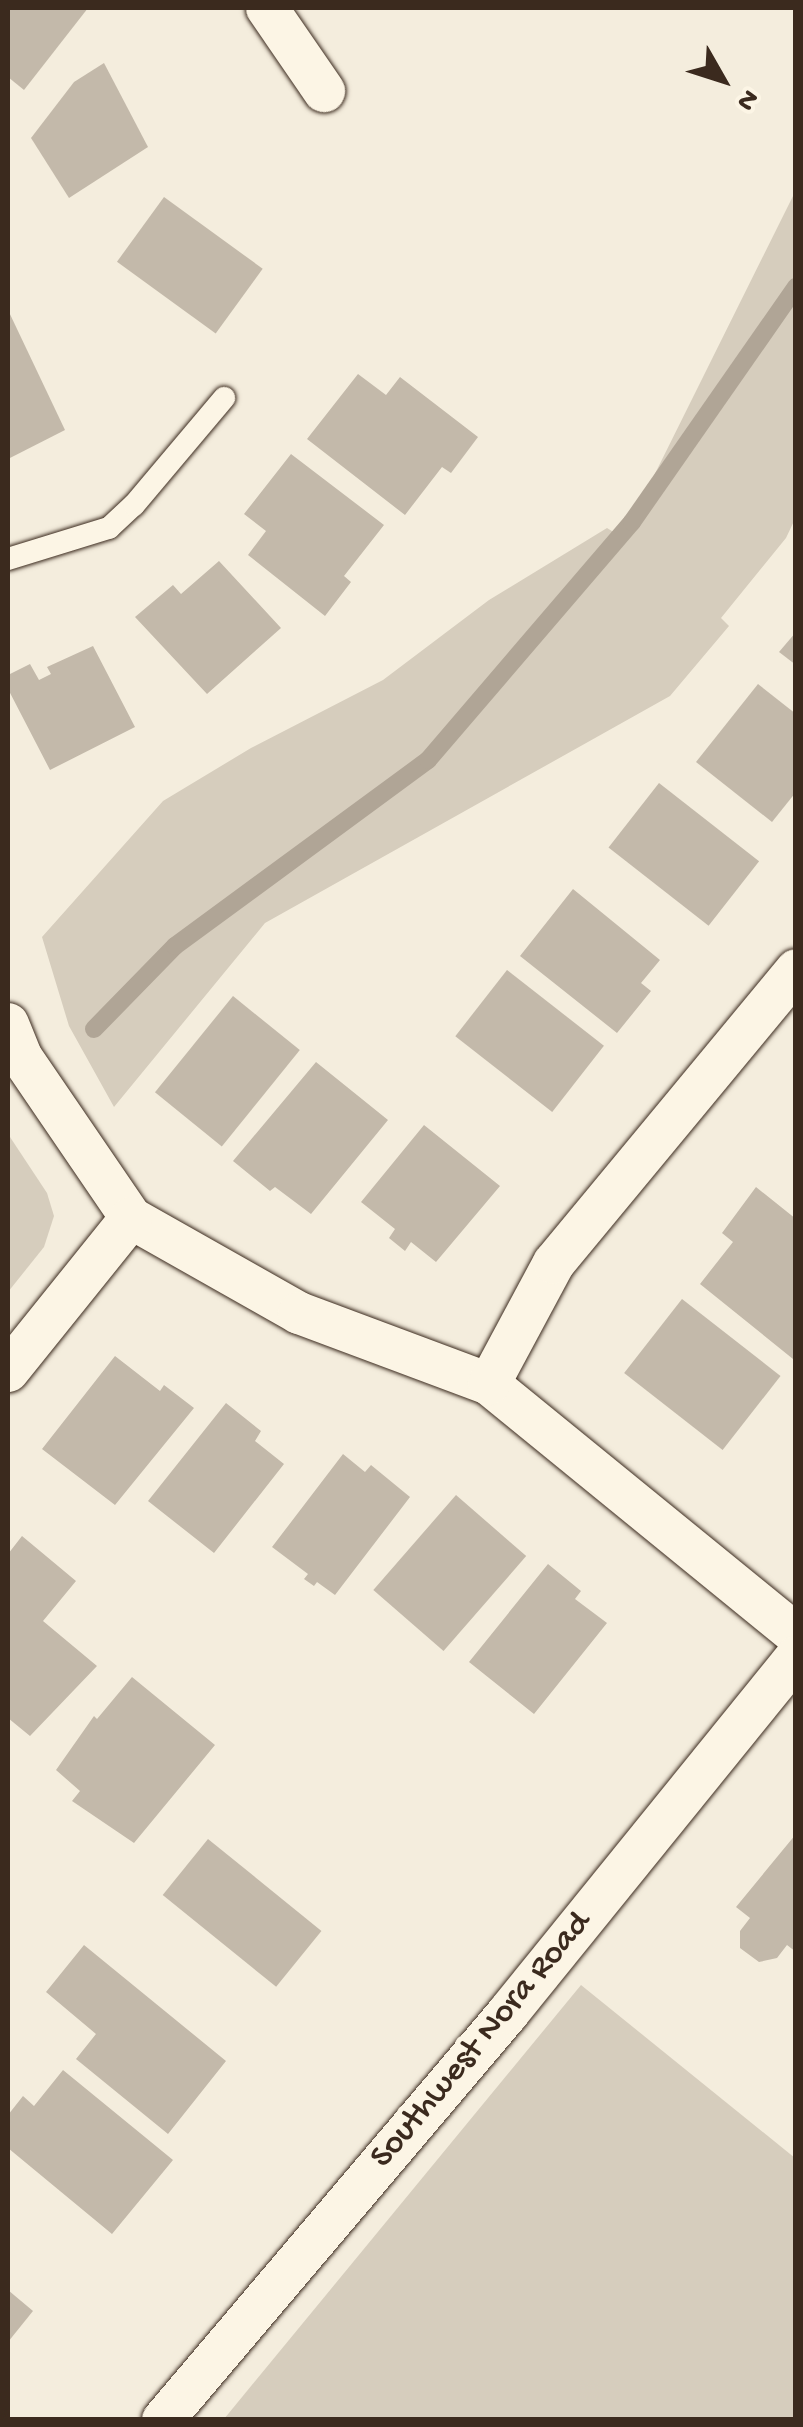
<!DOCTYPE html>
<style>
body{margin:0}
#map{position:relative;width:803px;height:2427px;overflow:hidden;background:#f4eddd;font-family:"Gochi Hand",sans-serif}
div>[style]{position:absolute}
.green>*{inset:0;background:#d6cdbd}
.stream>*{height:18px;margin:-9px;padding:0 9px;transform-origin:9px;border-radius:9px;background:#b0a596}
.building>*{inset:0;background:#c3b9aa;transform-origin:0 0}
.roads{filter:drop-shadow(0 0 2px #3b2a1e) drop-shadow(0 0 2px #3b2a1e)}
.lane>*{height:22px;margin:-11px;padding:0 11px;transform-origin:11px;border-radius:11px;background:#fcf5e5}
.street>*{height:42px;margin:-21px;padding:0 21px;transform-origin:21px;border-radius:21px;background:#fcf5e5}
span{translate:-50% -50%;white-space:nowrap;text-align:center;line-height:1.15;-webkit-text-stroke:10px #fcf5e5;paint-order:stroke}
.street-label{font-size:35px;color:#3b2a1e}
.frame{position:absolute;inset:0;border:10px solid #3b2a1e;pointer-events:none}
.north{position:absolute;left:673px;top:30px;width:100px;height:100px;-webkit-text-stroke:8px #fcf5e5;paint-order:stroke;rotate:129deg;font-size:28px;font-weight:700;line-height:40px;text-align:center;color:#3b2a1e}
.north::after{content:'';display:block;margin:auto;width:35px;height:45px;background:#3b2a1e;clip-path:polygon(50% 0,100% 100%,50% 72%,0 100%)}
</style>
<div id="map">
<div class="green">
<i style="clip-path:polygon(795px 192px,795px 519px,786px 538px,721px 618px,729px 626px,670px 696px,265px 923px,114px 1107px,69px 1026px,42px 937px,163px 801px,251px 748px,383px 680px,489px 600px,607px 528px,623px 538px)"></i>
<i style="clip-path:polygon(8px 1134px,47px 1193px,54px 1216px,44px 1247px,8px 1292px)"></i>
<i style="clip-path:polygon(581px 1985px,795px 2158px,795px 2419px,224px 2419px)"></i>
</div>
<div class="stream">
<i style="left:94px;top:1029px;width:116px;rotate:-45.7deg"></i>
<i style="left:175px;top:946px;width:314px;rotate:-36.3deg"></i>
<i style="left:428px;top:760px;width:313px;rotate:-49.4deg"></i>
<i style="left:632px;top:522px;width:287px;rotate:-55.1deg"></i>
</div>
<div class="building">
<i style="clip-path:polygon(8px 8px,88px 8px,24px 90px,8px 77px)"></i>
<i style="clip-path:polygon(104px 63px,148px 147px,69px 198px,31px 138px,74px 82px)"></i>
<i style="left:164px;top:197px;width:122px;height:80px;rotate:36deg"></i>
<i style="clip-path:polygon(8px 310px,65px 430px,8px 459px)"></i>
<i style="clip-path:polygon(358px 374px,386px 395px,400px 377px,478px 437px,451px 473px,442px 467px,405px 515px,307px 439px)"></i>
<i style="clip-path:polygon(291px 454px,384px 525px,344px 576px,351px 582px,325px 616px,248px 555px,266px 531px,244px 514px)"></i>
<i style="clip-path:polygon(219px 561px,281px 628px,207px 694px,135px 617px,173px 585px,181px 594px)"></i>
<i style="clip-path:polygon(796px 632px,796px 665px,779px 652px)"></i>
<i style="clip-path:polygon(93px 646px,135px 727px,50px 770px,8px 689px,8px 675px,30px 664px,39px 680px,51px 674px,47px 667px)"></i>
<i style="clip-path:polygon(758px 684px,796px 714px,796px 792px,772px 822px,696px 762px)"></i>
<i style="left:659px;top:783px;width:127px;height:82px;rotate:38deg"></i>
<i style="clip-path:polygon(573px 889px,660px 960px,641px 983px,651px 991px,617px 1033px,520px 956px)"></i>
<i style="left:507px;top:970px;width:123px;height:84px;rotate:38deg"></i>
<i style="left:233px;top:996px;width:86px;height:124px;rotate:39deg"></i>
<i style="clip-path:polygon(316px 1062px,388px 1120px,311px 1214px,275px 1187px,270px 1191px,233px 1161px)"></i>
<i style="clip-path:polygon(424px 1125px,500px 1186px,436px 1262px,411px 1242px,405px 1251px,389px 1238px,395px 1229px,361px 1202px)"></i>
<i style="clip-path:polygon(756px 1187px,796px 1219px,793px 1359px,700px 1284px,733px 1242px,722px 1233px)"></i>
<i style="left:682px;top:1299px;width:125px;height:94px;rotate:38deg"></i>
<i style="clip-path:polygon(115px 1356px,160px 1391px,164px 1385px,194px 1408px,115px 1505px,42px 1449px)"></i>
<i style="clip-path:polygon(226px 1403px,261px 1431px,255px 1441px,284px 1464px,214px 1553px,148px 1501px)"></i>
<i style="clip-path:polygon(343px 1454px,365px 1472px,371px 1465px,410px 1497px,335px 1595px,317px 1582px,314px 1586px,304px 1579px,308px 1574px,272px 1547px)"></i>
<i style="left:456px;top:1495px;width:93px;height:126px;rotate:41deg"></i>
<i style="clip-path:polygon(22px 1536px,76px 1581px,43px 1621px,97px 1666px,30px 1736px,8px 1718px,8px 1554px)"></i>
<i style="clip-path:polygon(548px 1564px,581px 1591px,575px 1599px,607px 1623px,534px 1714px,469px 1662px)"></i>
<i style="clip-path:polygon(132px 1677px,215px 1745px,134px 1843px,72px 1801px,80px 1791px,56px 1770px,94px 1716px,97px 1719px)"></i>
<i style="clip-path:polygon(796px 1834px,796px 1952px,787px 1945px,777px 1958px,759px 1962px,740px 1948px,740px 1931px,750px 1918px,736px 1907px)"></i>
<i style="left:208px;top:1839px;width:146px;height:72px;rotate:39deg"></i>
<i style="clip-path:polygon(84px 1945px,226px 2061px,168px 2134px,76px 2059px,96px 2034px,46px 1992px)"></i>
<i style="clip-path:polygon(63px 2070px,173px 2160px,112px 2234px,8px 2148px,8px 2115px,23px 2096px,34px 2106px)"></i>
<i style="clip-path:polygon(8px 2290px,33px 2311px,8px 2342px)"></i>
</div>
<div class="roads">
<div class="lane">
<i style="left:8px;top:559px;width:106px;rotate:-17.1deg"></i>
<i style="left:109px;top:528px;width:34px;rotate:-43deg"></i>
<i style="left:134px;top:505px;width:140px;rotate:-49.9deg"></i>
</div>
<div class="street">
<i style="left:267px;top:8px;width:101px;rotate:55.5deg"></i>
<i style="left:8px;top:1024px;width:37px;rotate:68deg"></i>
<i style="left:22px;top:1058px;width:194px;rotate:55.7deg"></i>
<i style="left:131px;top:1218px;width:193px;rotate:29.5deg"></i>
<i style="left:299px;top:1313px;width:203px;rotate:20.5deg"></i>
<i style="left:489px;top:1384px;width:396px;rotate:39.2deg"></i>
<i style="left:8px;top:1371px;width:196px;rotate:-51.2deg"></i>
<i style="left:489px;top:1384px;width:137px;rotate:-61.8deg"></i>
<i style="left:554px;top:1263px;width:380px;rotate:-50.4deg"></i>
<i style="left:163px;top:2420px;width:534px;rotate:-49.71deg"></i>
<i style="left:508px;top:2013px;width:458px;rotate:-51deg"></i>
</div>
</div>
<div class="street-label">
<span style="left:482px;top:2041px;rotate:-50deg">Southwest Nora Road</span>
</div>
<div class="frame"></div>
<div class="north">N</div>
</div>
